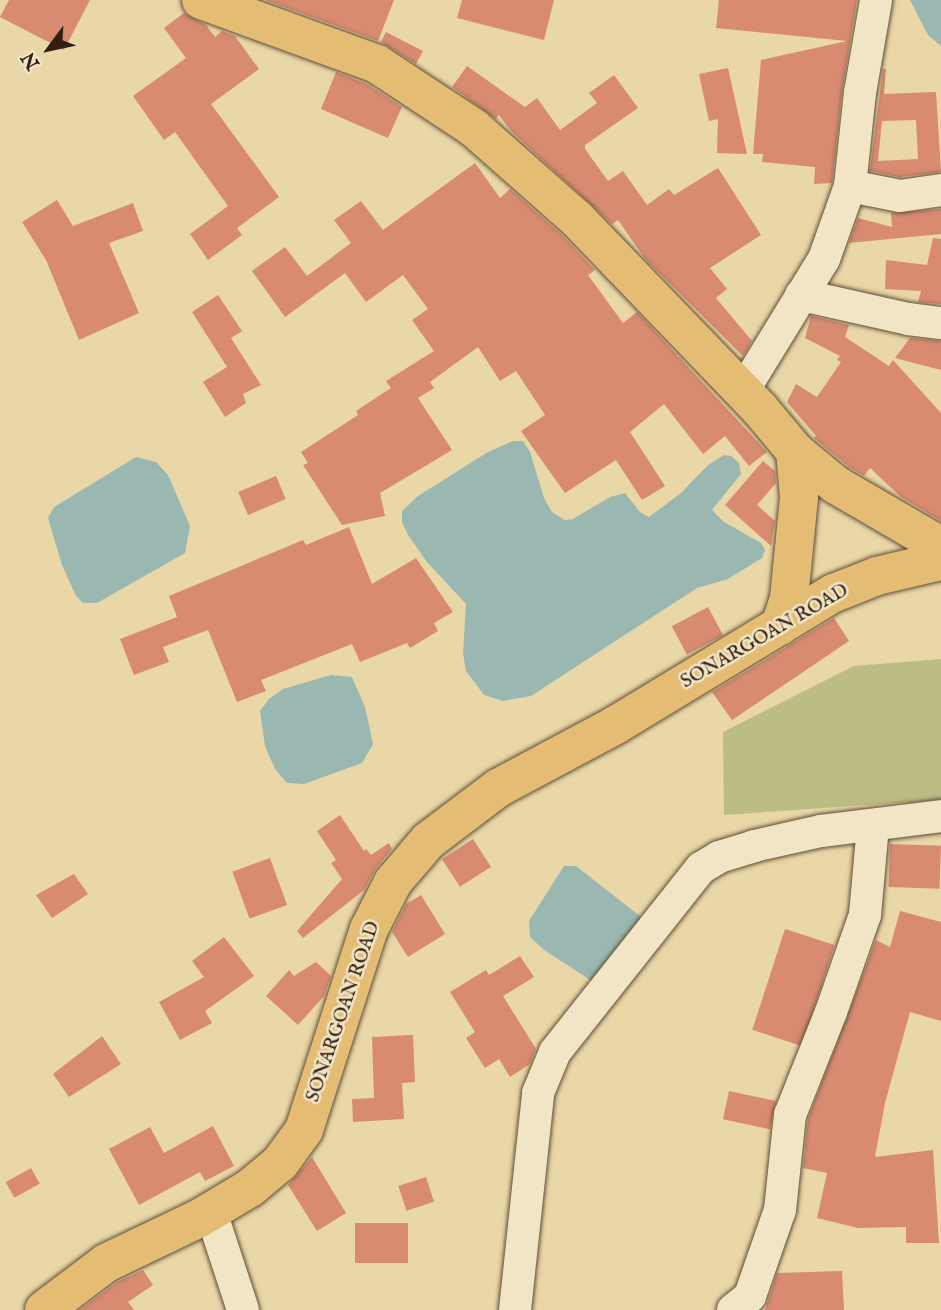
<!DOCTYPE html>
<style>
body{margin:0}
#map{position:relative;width:941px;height:1310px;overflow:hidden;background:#e9d7a7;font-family:"IM FELL English",serif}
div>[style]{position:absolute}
.green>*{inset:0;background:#bcbd83}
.water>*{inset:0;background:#9ab8b1}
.building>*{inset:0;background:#d88b71;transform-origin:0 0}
.roads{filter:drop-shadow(0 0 2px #604d39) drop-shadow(0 0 2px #604d39)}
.minor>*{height:32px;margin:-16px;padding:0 16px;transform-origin:16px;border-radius:16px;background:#f1e5c6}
.major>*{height:38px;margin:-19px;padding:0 19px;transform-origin:19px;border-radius:19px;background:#e4bc74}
span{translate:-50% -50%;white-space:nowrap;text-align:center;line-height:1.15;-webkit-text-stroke:5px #f1e5c6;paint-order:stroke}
.street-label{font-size:19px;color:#321f14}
.north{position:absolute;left:14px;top:14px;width:70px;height:70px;-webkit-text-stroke:5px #f1e5c6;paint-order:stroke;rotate:237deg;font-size:19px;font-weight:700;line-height:28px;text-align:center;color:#321f14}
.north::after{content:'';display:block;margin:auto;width:24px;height:32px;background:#321f14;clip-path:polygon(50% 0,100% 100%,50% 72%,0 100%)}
</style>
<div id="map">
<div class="green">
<i style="clip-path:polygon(941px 659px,941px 800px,724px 815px,723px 732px,854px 666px)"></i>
</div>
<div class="water">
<i style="clip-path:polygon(910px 0,941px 0,941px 46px,928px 35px)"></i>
<i style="clip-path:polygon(513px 441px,523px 441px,530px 452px,544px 498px,552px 512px,565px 520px,573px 519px,610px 497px,625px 493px,640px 512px,649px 517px,681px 493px,708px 465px,724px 455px,731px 456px,739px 463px,741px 474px,712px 510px,724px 522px,761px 543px,765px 550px,762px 558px,728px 579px,697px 588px,531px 696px,503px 701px,484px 695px,466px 671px,463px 653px,466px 604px,427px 562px,408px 535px,402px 522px,402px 511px,418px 496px,488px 452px)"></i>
<i style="clip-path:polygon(136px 457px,156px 462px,168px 475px,190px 526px,185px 553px,97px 603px,83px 603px,76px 596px,62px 565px,48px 518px,54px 507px)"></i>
<i style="clip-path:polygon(331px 675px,352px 677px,365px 707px,373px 744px,362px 763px,304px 784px,287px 783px,275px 769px,265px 746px,260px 711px,269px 699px,283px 689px)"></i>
<i style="clip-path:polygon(564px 866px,576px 866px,641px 917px,595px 983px,544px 950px,530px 937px,529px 921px)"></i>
</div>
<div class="building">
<i style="clip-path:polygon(9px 0,90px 0,64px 50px,0 17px)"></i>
<i style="clip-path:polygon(265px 0,394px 0,378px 41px)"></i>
<i style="clip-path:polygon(462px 0,554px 0,544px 40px,457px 18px)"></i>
<i style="clip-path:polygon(719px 0,857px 0,842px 91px,832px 183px,814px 184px,815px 167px,762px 162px,763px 154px,753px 154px,761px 60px,847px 41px,716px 28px)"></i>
<i style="clip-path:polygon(184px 13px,206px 25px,215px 37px,222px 31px,235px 36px,259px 69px,211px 104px,279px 197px,237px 228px,242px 235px,208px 260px,190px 234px,228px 206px,175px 132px,164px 140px,133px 96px,186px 58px,164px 28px)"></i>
<i style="clip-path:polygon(386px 32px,423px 51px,416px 64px,381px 42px)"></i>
<i style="clip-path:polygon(467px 66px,525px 107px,537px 98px,560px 130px,597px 103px,589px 93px,614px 75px,638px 108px,585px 145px,585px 149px,608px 181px,623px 171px,647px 205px,669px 189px,674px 195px,718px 168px,761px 235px,710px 268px,727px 289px,716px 298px,752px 341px,743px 356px,645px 259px,618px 220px,612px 224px,511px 131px,499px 115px,496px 119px,452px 87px)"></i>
<i style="clip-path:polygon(728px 68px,747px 154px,717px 153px,718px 119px,709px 121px,699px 74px)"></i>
<i style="clip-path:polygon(evenodd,883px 69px,886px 69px,884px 94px,936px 92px,941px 172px,900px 177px,870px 171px,883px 69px,916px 120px,918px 159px,878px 161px,882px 121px,916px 120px)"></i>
<i style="clip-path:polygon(336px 72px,367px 84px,402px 107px,388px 138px,321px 109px)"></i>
<i style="clip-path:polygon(475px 163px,500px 198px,510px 189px,562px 235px,595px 270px,588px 275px,623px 323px,637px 312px,767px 452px,749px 466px,725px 436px,703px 454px,664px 404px,630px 432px,665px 486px,642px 500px,616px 460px,565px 493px,521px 431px,545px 415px,516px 371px,500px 381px,478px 347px,430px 382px,434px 388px,418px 398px,452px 450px,380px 493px,385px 516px,342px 525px,303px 465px,308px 463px,301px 452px,358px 415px,356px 411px,391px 388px,386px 381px,434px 351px,412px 320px,428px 309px,403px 275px,366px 302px,345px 273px,285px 317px,252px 271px,285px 247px,307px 276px,351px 243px,334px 220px,361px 201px,383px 230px)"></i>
<i style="clip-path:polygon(57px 200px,73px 226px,133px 203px,143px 231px,109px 243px,139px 313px,79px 340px,46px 260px,22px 222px)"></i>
<i style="clip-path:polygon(941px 209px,941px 234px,849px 243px,858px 218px,892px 227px,891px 213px)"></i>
<i style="clip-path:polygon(933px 238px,941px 239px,941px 304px,918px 302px,921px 291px,885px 289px,886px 260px,927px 265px)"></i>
<i style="clip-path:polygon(218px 295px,242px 331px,231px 338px,261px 385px,243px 394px,246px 403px,225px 417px,203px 382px,227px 367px,192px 312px)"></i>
<i style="clip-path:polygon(811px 316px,849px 325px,845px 337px,889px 366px,893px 360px,941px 413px,941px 521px,901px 497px,870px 468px,864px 476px,849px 467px,814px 438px,816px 436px,787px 402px,796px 384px,817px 397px,841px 362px,837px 360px,840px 356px,805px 338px)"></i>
<i style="clip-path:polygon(910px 338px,941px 341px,941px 370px,895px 358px)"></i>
<i style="clip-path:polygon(763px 461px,775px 471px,776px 483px,757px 505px,775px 521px,771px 546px,725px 505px)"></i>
<i style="left:276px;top:476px;width:25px;height:41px;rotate:67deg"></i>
<i style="clip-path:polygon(349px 527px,372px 584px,416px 558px,453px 612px,434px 623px,438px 631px,410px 648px,407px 643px,360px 662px,352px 644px,261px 680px,266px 691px,237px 702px,208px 630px,163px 647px,169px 662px,134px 675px,120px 639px,177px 617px,169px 596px,303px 540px,306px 545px)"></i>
<i style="left:708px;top:607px;width:32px;height:41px;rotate:62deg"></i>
<i style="clip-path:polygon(834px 618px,849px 641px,732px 720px,712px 692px)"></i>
<i style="clip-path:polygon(340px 815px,364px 851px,366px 849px,371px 855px,389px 843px,392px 849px,376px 868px,364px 890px,303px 938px,297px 931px,342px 879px,331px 863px,336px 860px,317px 831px)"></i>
<i style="left:473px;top:839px;width:33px;height:37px;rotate:57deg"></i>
<i style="left:890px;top:844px;width:51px;height:43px;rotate:2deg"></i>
<i style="left:270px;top:858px;width:50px;height:40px;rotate:70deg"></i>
<i style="clip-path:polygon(74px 874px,88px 894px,52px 918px,36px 895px)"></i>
<i style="clip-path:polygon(421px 895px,445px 934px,408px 957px,392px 932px,406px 904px)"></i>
<i style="clip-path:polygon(900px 911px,941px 922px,941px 1021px,910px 1012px,885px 1103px,875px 1157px,933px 1150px,939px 1243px,906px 1243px,906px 1227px,858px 1228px,817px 1218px,827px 1173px,803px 1168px,808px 1119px,876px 940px,890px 947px)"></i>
<i style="left:785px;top:929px;width:52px;height:106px;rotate:18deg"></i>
<i style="clip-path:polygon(224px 937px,254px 976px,205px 1011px,212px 1023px,180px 1040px,159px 1002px,204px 977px,192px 961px)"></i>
<i style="clip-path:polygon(520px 956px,534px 977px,503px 996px,536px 1049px,530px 1064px,510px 1077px,499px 1059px,485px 1068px,466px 1038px,475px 1032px,450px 992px,486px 970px,489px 975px)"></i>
<i style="clip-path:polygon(316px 962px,331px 976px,324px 996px,298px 1025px,266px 996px,289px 970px,294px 976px)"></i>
<i style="clip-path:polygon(413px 1035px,415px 1082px,402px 1083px,404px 1119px,353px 1122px,352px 1099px,374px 1098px,372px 1037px)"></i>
<i style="clip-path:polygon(102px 1036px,121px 1064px,69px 1097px,53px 1074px)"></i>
<i style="left:729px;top:1091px;width:48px;height:29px;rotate:12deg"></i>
<i style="clip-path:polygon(213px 1126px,234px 1166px,205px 1181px,200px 1172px,139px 1205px,109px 1149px,150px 1127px,164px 1153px)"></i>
<i style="clip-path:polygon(312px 1157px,346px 1213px,317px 1231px,288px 1185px)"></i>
<i style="left:31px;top:1168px;width:18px;height:29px;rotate:61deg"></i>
<i style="left:426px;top:1177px;width:26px;height:29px;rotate:72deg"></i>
<i style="left:355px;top:1223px;width:53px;height:40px"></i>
<i style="clip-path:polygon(143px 1270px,153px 1285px,128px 1302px,134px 1310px,80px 1310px,117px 1282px)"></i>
<i style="clip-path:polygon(842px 1271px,844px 1310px,765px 1310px,777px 1273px)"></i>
</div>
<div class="roads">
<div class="minor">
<i style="left:850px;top:186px;width:51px;rotate:11.3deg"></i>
<i style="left:900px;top:196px;width:41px;rotate:-8.3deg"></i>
<i style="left:801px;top:295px;width:110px;rotate:12.6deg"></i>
<i style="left:908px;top:319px;width:33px;rotate:7deg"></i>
<i style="left:743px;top:391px;width:155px;rotate:-58.5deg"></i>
<i style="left:824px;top:259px;width:77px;rotate:-70.4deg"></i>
<i style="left:850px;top:186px;width:94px;rotate:-83.9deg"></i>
<i style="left:860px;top:93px;width:94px;rotate:-80.2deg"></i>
<i style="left:211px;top:1212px;width:103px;rotate:71.9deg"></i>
<i style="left:515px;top:1310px;width:218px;rotate:-83.9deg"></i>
<i style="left:538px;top:1093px;width:44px;rotate:-67.5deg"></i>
<i style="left:555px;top:1052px;width:235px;rotate:-51.6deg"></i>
<i style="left:701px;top:868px;width:21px;rotate:-31deg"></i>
<i style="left:719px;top:857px;width:37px;rotate:-17deg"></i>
<i style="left:754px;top:846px;width:69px;rotate:-12.6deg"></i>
<i style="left:821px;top:831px;width:121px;rotate:-7.1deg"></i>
<i style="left:733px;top:1310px;width:22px;rotate:-39deg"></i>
<i style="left:750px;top:1296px;width:91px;rotate:-70.8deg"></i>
<i style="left:780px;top:1210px;width:96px;rotate:-84deg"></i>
<i style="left:790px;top:1115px;width:111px;rotate:-68.3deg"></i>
<i style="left:831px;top:1012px;width:103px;rotate:-70.7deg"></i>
<i style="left:865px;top:915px;width:90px;rotate:-84.9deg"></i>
</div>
<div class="major">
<i style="left:201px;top:0;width:187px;rotate:20deg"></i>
<i style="left:377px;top:64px;width:116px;rotate:33.4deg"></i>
<i style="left:474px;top:128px;width:137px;rotate:41.5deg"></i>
<i style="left:577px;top:219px;width:262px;rotate:46.1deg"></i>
<i style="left:759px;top:408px;width:56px;rotate:50.1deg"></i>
<i style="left:795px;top:451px;width:53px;rotate:39.7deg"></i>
<i style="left:836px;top:485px;width:121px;rotate:30.2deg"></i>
<i style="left:780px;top:626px;width:29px;rotate:-72deg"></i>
<i style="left:789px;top:598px;width:101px;rotate:-84.3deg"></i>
<i style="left:799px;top:497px;width:46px;rotate:-95deg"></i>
<i style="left:44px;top:1310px;width:78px;rotate:-37.2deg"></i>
<i style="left:106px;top:1263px;width:102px;rotate:-25.6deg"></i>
<i style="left:198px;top:1219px;width:61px;rotate:-30.8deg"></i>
<i style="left:250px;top:1188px;width:39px;rotate:-40deg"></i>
<i style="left:280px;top:1163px;width:41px;rotate:-54deg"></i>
<i style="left:304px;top:1130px;width:211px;rotate:-72.1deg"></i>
<i style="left:369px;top:929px;width:53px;rotate:-62.9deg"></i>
<i style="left:393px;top:882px;width:54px;rotate:-49.5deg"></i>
<i style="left:428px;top:841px;width:88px;rotate:-37.1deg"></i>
<i style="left:498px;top:788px;width:132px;rotate:-28.1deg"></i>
<i style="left:614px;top:726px;width:257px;rotate:-31.2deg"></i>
<i style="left:834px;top:593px;width:46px;rotate:-21.6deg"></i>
<i style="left:877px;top:576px;width:66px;rotate:-13.2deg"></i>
</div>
</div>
<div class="street-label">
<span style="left:765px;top:637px;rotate:-30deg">SONARGOAN ROAD</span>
<span style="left:344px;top:1012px;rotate:-71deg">SONARGOAN ROAD</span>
</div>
<div class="north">N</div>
</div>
